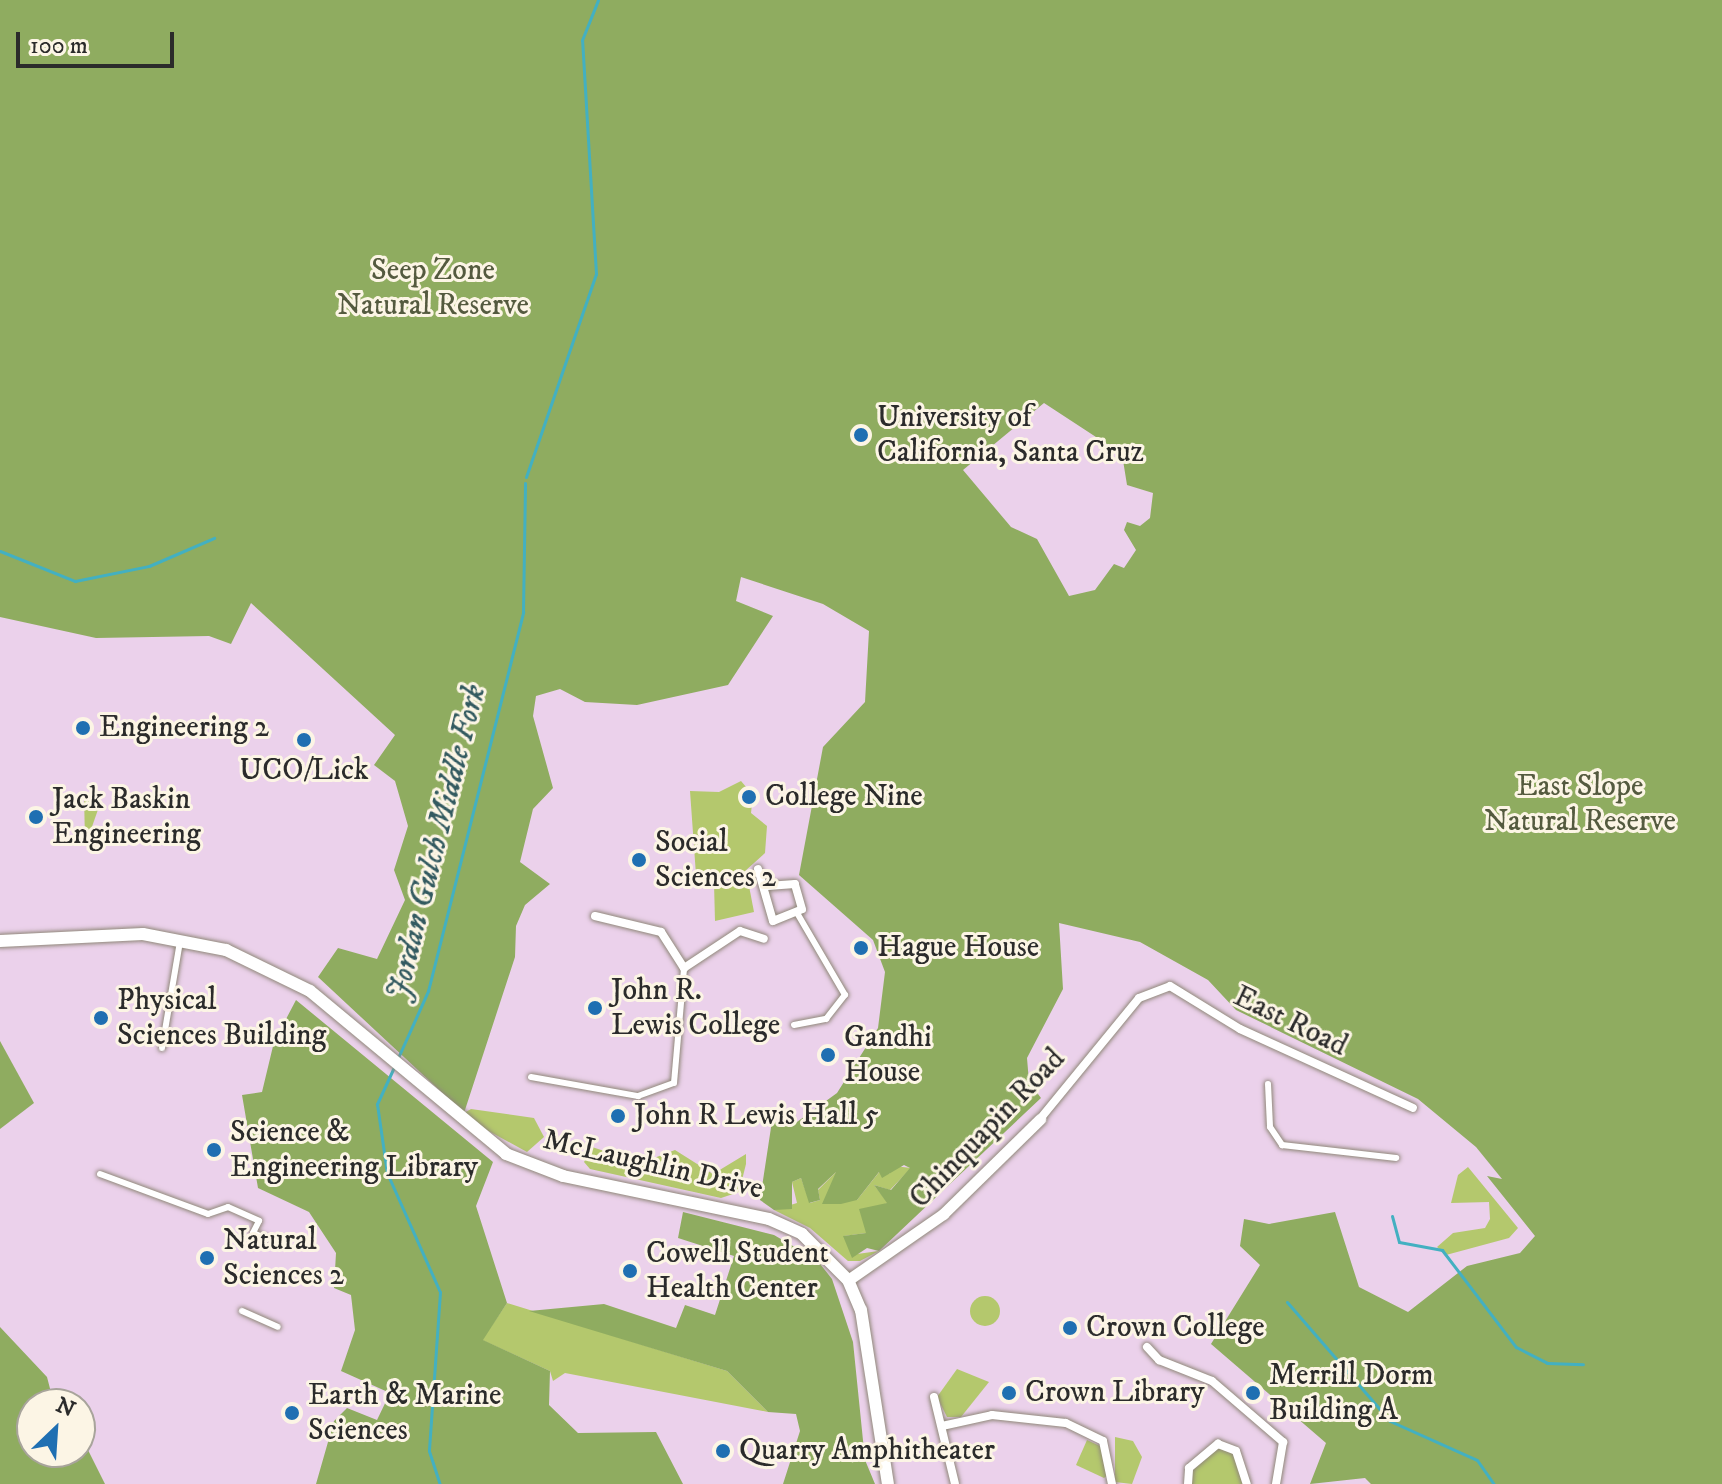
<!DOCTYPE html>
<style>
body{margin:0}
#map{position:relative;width:1722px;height:1484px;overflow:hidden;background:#f4e4c9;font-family:"IM FELL DW Pica",serif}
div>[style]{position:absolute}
.built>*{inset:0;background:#ebd1eb}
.green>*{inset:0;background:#b4c86d}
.round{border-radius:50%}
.forest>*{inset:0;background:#8fac60}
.stream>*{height:3px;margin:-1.5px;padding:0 1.5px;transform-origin:1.5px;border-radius:1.5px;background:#43b0c1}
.roads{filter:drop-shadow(0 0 2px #90887a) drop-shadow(0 0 2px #90887a)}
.pedestrian>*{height:6px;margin:-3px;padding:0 3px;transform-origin:3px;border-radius:3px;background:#fff}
.minor>*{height:8px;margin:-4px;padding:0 4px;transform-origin:4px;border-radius:4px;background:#fff}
.tertiary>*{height:11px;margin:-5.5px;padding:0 5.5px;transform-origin:5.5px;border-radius:5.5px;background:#fff}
.secondary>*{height:12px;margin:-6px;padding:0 6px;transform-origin:6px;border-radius:6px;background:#fff}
.dots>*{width:22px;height:22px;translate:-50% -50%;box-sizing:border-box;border:4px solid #fcf5e5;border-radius:50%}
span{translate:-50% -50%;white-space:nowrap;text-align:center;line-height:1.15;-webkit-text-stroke:6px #fcf5e5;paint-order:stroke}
.park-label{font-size:30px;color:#545a3f}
.poi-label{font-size:30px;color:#2b2b2b}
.left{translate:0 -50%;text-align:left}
.street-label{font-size:30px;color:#2b2b2b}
.water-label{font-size:32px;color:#335a60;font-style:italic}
.north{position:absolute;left:16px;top:1388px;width:80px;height:80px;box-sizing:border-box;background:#fcf5e5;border:2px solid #a8a49b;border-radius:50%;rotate:25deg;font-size:22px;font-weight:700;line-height:32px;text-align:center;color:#2b2b2b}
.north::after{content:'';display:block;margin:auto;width:28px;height:36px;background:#1f6fb2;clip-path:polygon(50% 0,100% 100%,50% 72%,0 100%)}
.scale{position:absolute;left:16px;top:32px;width:158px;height:36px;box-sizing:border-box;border:4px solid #2b2b2b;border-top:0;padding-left:10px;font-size:24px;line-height:28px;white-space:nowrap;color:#2b2b2b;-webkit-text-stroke:6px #fcf5e5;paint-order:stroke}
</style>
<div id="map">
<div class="built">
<i style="clip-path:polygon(evenodd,0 0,1722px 0,1722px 871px,1601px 1311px,1721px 1484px,0 1484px,0 0,32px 1404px,80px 1404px,80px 1452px,32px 1452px,32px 1404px)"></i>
</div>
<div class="green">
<i style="clip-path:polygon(741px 781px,753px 795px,751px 813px,767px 826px,765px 853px,744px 872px,697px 889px,690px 791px,719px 792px)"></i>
<i style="clip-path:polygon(84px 796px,101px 801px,87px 841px,85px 840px)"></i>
<i style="clip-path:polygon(739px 879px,749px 886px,754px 912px,715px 921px,714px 883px)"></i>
<i style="clip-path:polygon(471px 1109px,534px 1118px,544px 1137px,527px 1152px,485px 1129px,464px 1113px)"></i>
<i style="clip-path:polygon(592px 1147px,641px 1163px,675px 1150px,713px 1174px,746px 1154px,746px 1164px,739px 1192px,721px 1198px,590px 1169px,584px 1162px)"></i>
<i style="clip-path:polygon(894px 1166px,911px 1168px,890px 1190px,874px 1185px,888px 1203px,873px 1208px,866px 1233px,844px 1236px,857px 1254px,879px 1251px,860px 1261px,848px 1261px,810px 1228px,774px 1210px,797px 1203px,792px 1182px,801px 1178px,810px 1203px,820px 1200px,818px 1190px,836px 1172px,837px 1200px,857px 1200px,880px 1171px,889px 1174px)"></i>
<i style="clip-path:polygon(1468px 1167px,1518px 1228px,1509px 1238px,1446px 1255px,1437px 1247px,1453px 1233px,1485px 1228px,1490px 1219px,1489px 1202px,1451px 1203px,1458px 1175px)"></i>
<i class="round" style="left:970px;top:1296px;width:30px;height:30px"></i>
<i style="clip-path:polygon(507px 1303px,727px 1371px,768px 1412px,565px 1373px,553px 1381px,550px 1371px,482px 1340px)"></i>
<i style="clip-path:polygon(957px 1369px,989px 1382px,961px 1417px,947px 1417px,937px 1397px)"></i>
<i style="clip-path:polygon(1115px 1437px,1133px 1441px,1142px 1457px,1132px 1484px,1115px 1482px)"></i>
<i style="clip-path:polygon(1087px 1440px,1100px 1446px,1109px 1474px,1104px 1478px,1076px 1465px)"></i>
<i style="clip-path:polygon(1219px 1447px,1236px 1455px,1243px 1484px,1190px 1484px,1191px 1472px)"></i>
</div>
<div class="forest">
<i style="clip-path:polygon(evenodd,0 0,1722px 0,1722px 1484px,1371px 1484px,1365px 1478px,1310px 1484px,1326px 1443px,1211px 1344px,1260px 1265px,1240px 1246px,1244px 1219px,1269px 1224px,1335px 1212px,1359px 1287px,1408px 1312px,1467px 1266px,1520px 1253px,1535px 1236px,1487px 1176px,1502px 1179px,1476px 1147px,1418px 1099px,1236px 1010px,1208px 980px,1140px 942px,1059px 923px,1063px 989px,1027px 1058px,1029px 1082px,1041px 1098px,879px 1251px,867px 1248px,852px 1258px,843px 1236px,866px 1233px,859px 1209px,887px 1203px,874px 1185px,891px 1190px,910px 1168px,904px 1165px,882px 1178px,879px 1172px,857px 1200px,841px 1204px,822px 1204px,836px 1172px,818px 1189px,820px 1200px,809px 1203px,801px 1178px,792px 1182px,792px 1209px,774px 1210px,760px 1200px,772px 1121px,790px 1127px,837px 1093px,878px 1028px,885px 972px,873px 940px,799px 875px,823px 747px,865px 702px,869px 631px,823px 604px,741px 577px,736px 601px,773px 616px,728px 685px,637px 705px,585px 702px,560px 689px,536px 696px,533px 716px,553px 788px,533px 809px,520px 862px,550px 884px,525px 905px,516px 926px,515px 957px,464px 1113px,318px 977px,338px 948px,377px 959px,405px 900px,394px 870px,408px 826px,395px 781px,374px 765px,395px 735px,251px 603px,231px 644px,209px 636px,96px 638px,0 617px,0 0,1044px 403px,1122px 454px,1127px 485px,1153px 493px,1150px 518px,1140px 526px,1127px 522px,1124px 530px,1136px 550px,1124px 568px,1114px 564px,1095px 590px,1069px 596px,1037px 539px,1011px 527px,963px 470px,1044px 403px)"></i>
<i style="clip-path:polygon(296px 1000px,493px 1162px,476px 1206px,507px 1303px,483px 1340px,550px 1371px,549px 1405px,578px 1433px,656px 1432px,683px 1484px,316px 1484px,334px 1421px,347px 1408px,377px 1420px,390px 1393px,341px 1371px,355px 1330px,351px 1295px,334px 1288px,336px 1253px,309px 1212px,258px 1188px,242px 1095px,262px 1092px,274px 1042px)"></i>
<i style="clip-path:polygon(0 1041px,34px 1103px,0 1129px)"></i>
<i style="clip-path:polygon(683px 1212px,774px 1235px,817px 1260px,832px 1279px,853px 1342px,865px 1460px,875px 1484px,783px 1484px,800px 1431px,796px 1414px,768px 1412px,727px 1371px,529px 1311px,604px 1304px,676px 1328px,685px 1305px,715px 1315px,734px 1256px,678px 1238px)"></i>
<i style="clip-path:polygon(0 1327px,47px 1377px,54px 1404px,32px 1404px,32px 1452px,80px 1452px,80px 1434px,105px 1484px,0 1484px)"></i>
</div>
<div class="stream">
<i style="left:526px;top:477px;width:215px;rotate:-71deg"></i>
<i style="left:596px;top:274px;width:234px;rotate:-93.4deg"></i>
<i style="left:582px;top:40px;width:43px;rotate:-68.2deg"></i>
<i style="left:0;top:551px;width:81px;rotate:21.8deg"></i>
<i style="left:75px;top:581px;width:76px;rotate:-11.5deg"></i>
<i style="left:149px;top:566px;width:71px;rotate:-23.3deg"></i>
<i style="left:397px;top:1060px;width:76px;rotate:-65.8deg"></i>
<i style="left:428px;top:991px;width:391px;rotate:-75.9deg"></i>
<i style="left:523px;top:612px;width:129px;rotate:-89.1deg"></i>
<i style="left:394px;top:1067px;width:41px;rotate:114.7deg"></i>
<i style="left:377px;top:1104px;width:70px;rotate:81.8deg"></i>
<i style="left:387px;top:1173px;width:130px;rotate:66deg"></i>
<i style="left:440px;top:1292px;width:159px;rotate:94deg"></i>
<i style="left:429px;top:1451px;width:35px;rotate:72deg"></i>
<i style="left:1392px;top:1216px;width:27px;rotate:75deg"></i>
<i style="left:1399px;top:1242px;width:44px;rotate:10.5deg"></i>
<i style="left:1442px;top:1250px;width:122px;rotate:52.7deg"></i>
<i style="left:1516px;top:1347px;width:35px;rotate:27deg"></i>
<i style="left:1547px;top:1363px;width:36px;rotate:2deg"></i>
<i style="left:1287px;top:1302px;width:157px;rotate:49.1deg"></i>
<i style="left:1390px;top:1421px;width:95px;rotate:24.1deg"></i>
<i style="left:1477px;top:1460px;width:29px;rotate:55deg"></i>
</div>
<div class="roads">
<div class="pedestrian">
<i style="left:794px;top:1025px;width:33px;rotate:-11deg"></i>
<i style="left:826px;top:1019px;width:31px;rotate:-52deg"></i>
<i style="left:845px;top:995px;width:95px;rotate:-120.3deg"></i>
<i style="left:162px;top:1048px;width:108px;rotate:-80.4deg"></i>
<i style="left:531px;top:1077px;width:109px;rotate:10.1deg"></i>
<i style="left:638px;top:1096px;width:38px;rotate:-20deg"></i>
<i style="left:674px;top:1083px;width:115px;rotate:-85deg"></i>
<i style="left:1268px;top:1084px;width:43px;rotate:87.3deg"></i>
<i style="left:1270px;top:1127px;width:22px;rotate:56deg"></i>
<i style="left:1282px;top:1145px;width:115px;rotate:6.5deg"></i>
<i style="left:100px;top:1174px;width:115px;rotate:20.3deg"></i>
<i style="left:208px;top:1214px;width:21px;rotate:-19deg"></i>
<i style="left:228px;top:1207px;width:34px;rotate:24deg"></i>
<i style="left:259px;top:1221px;width:13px;rotate:117deg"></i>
<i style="left:253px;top:1233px;width:15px;rotate:23deg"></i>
<i style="left:242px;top:1311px;width:39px;rotate:24deg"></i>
</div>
<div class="minor">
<i style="left:758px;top:869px;width:54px;rotate:73.9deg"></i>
<i style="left:773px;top:921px;width:31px;rotate:-22deg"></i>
<i style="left:802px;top:909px;width:26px;rotate:-106deg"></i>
<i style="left:795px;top:884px;width:31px;rotate:176deg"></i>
<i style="left:595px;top:916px;width:68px;rotate:13.6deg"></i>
<i style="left:661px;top:932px;width:43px;rotate:57.4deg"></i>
<i style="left:684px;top:968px;width:67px;rotate:-33.5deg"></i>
<i style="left:740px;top:931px;width:25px;rotate:18deg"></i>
<i style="left:1040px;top:1119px;width:156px;rotate:-50.7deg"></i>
<i style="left:1139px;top:998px;width:33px;rotate:-21deg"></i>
<i style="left:1170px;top:986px;width:82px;rotate:31.6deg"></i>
<i style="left:1240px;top:1029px;width:190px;rotate:24.5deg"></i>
<i style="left:1147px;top:1347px;width:18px;rotate:47deg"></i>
<i style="left:1159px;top:1360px;width:57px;rotate:21.6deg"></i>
<i style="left:1212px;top:1381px;width:94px;rotate:40.7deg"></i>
<i style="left:1283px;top:1442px;width:43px;rotate:99.5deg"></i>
<i style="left:934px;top:1397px;width:89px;rotate:76.4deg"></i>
<i style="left:942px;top:1426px;width:51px;rotate:-12.4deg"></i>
<i style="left:992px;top:1415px;width:74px;rotate:6.2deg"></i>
<i style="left:1066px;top:1423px;width:41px;rotate:25.9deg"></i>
<i style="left:1103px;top:1441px;width:44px;rotate:78.2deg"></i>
<i style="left:1188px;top:1484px;width:16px;rotate:-86deg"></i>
<i style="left:1189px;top:1468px;width:38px;rotate:-40deg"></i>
<i style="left:1218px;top:1444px;width:19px;rotate:21deg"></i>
<i style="left:1236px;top:1451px;width:35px;rotate:72deg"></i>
</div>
<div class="tertiary">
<i style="left:848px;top:1280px;width:116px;rotate:-34.8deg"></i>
<i style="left:943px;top:1214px;width:136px;rotate:-44.4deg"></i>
</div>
<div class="secondary">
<i style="left:0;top:941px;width:143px;rotate:-2.8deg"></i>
<i style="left:143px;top:934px;width:85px;rotate:10.9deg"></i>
<i style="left:226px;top:950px;width:93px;rotate:26deg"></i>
<i style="left:310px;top:991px;width:255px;rotate:39.7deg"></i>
<i style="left:506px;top:1154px;width:61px;rotate:21.1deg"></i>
<i style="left:563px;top:1176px;width:210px;rotate:11.8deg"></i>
<i style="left:769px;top:1219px;width:36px;rotate:24deg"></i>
<i style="left:802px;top:1234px;width:65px;rotate:45deg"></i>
<i style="left:848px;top:1280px;width:33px;rotate:67deg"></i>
<i style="left:861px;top:1310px;width:176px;rotate:81.2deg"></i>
</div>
</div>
<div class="dots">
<i style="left:861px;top:435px;background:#1f6fb2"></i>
<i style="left:83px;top:728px;background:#1f6fb2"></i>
<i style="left:304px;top:740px;background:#1f6fb2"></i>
<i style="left:749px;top:797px;background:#1f6fb2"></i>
<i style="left:36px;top:817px;background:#1f6fb2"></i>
<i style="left:639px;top:860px;background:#1f6fb2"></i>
<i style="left:861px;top:948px;background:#1f6fb2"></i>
<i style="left:595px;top:1008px;background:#1f6fb2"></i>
<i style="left:101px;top:1018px;background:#1f6fb2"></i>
<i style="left:828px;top:1055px;background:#1f6fb2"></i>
<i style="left:618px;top:1116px;background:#1f6fb2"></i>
<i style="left:214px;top:1150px;background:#1f6fb2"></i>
<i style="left:207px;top:1258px;background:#1f6fb2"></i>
<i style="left:630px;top:1271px;background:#1f6fb2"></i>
<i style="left:1070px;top:1328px;background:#1f6fb2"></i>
<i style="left:1009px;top:1393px;background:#1f6fb2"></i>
<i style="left:1253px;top:1393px;background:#1f6fb2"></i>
<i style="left:292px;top:1413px;background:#1f6fb2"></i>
<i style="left:723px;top:1451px;background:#1f6fb2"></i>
</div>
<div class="park-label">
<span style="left:433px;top:288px">Seep Zone<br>Natural Reserve</span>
<span style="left:1580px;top:804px">East Slope<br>Natural Reserve</span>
</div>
<div class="poi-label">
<span class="left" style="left:877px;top:435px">University of<br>California, Santa Cruz</span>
<span class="left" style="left:99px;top:728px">Engineering 2</span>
<span style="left:304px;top:771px">UCO/Lick</span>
<span class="left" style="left:765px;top:797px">College Nine</span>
<span class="left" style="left:52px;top:817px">Jack Baskin<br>Engineering</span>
<span class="left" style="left:655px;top:860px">Social<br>Sciences 2</span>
<span class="left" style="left:877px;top:948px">Hague House</span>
<span class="left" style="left:611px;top:1008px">John R.<br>Lewis College</span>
<span class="left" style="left:117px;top:1018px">Physical<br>Sciences Building</span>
<span class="left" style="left:844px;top:1055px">Gandhi<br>House</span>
<span class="left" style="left:634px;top:1116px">John R Lewis Hall 5</span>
<span class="left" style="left:230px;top:1150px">Science &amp;<br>Engineering Library</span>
<span class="left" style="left:223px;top:1258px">Natural<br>Sciences 2</span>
<span class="left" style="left:646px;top:1271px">Cowell Student<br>Health Center</span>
<span class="left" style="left:1086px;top:1328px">Crown College</span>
<span class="left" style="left:1269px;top:1393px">Merrill Dorm<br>Building A</span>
<span class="left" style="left:1025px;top:1393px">Crown Library</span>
<span class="left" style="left:308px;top:1413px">Earth &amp; Marine<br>Sciences</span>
<span class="left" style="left:739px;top:1451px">Quarry Amphitheater</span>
</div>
<div class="street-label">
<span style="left:1290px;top:1022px;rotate:26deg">East Road</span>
<span style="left:988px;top:1129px;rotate:-46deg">Chinquapin Road</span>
<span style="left:653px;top:1165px;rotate:13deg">McLaughlin Drive</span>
</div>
<div class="water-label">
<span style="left:437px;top:843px;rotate:-76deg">Jordan Gulch Middle Fork</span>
</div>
<div class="north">N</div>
<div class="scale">100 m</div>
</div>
